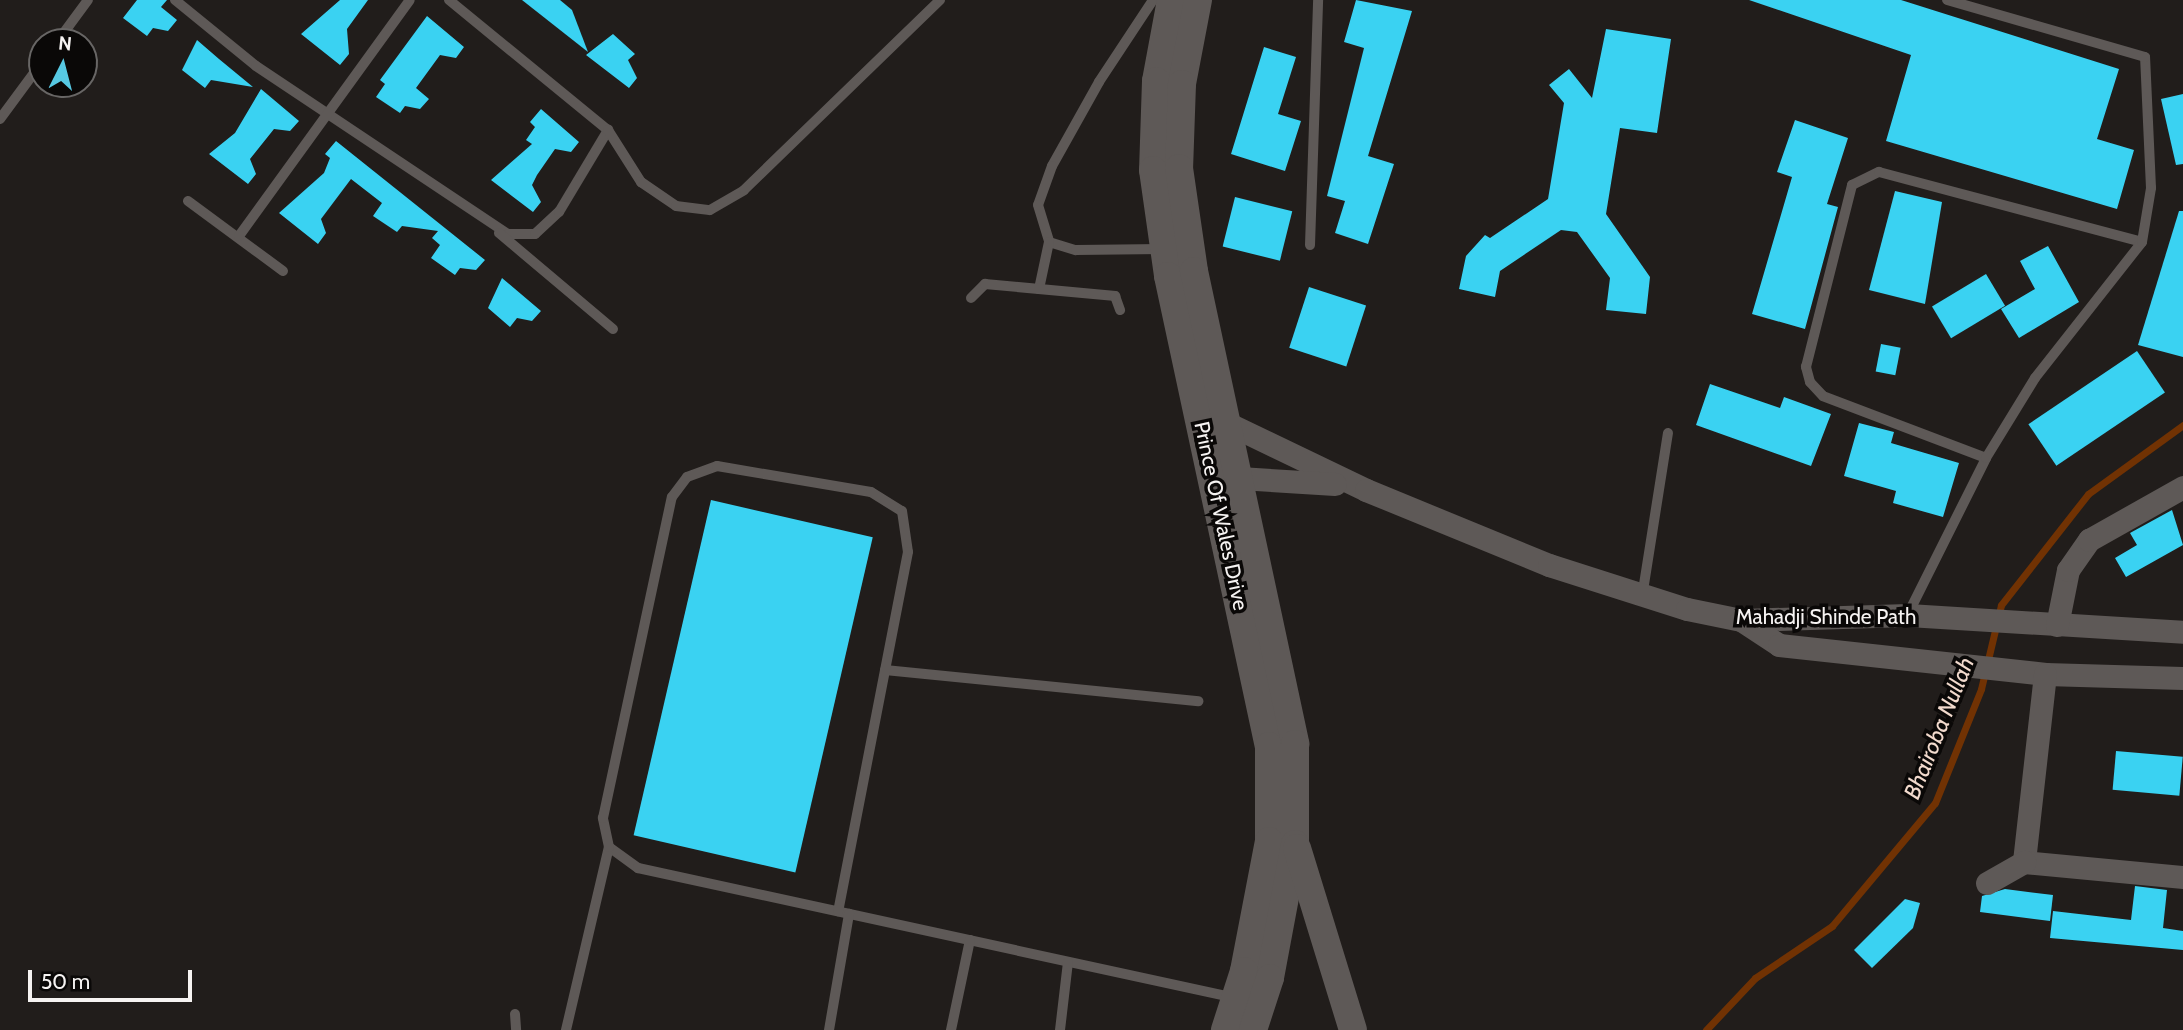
<!DOCTYPE html>
<style>
body{margin:0}
#map{position:relative;width:2183px;height:1030px;overflow:hidden;background:#211d1b;font-family:Cabin,sans-serif}
div>[style]{position:absolute}
.stream>*{height:7px;margin:-3.5px;padding:0 3.5px;transform-origin:3.5px;border-radius:3.5px;background:#713203}
.building>*{inset:0;background:#3ad2f2;transform-origin:0 0}
.service>*{height:10px;margin:-5px;padding:0 5px;transform-origin:5px;border-radius:5px;background:#5e5957}
.minor>*{height:23px;margin:-11.5px;padding:0 11.5px;transform-origin:11.5px;border-radius:11.5px;background:#5e5957}
.tertiary>*{height:28px;margin:-14px;padding:0 14px;transform-origin:14px;border-radius:14px;background:#5e5957}
span{translate:-50% -50%;white-space:nowrap;text-align:center;line-height:1.15;-webkit-text-stroke:7px #0a0807;paint-order:stroke}
.street-label{font-size:21px;color:#f6f3f2}
.water-label{font-size:23px;color:#f2dacd;font-style:italic}
.north{position:absolute;left:28px;top:28px;width:70px;height:70px;box-sizing:border-box;background:#0a0807;border:2px solid #686665;border-radius:50%;rotate:6deg;font-size:19px;font-weight:700;line-height:28px;text-align:center;color:#f6f3f2}
.north::after{content:'';display:block;margin:auto;width:24px;height:32px;background:#57c9e3;clip-path:polygon(50% 0,100% 100%,50% 72%,0 100%)}
.scale{position:absolute;left:28px;top:970px;width:164px;height:32px;box-sizing:border-box;border:4px solid #f6f3f2;border-top:0;padding-left:9px;font-size:21px;line-height:24px;white-space:nowrap;color:#f6f3f2;-webkit-text-stroke:5px #0a0807;paint-order:stroke}
</style>
<div id="map">
<div class="stream">
<i style="left:1706px;top:1030px;width:71px;rotate:-46.7deg"></i>
<i style="left:1755px;top:978px;width:93px;rotate:-34deg"></i>
<i style="left:1832px;top:926px;width:160px;rotate:-50.1deg"></i>
<i style="left:1935px;top:803px;width:123px;rotate:-68deg"></i>
<i style="left:1981px;top:689px;width:86px;rotate:-76.6deg"></i>
<i style="left:2001px;top:605px;width:141px;rotate:-51.9deg"></i>
<i style="left:2088px;top:494px;width:117px;rotate:-36deg"></i>
</div>
<div class="building">
<i style="clip-path:polygon(137px 0,167px 0,161px 7px,177px 20px,168px 31px,153px 28px,147px 36px,123px 18px)"></i>
<i style="clip-path:polygon(340px 0,368px 0,347px 29px,349px 54px,340px 65px,301px 34px)"></i>
<i style="clip-path:polygon(522px 0,560px 0,572px 10px,588px 52px)"></i>
<i style="clip-path:polygon(1356px 0,1412px 11px,1368px 156px,1394px 164px,1368px 244px,1335px 233px,1345px 201px,1327px 196px,1364px 48px,1344px 42px)"></i>
<i style="clip-path:polygon(1749px 0,1901px 0,2119px 69px,2097px 139px,2134px 150px,2117px 209px,1886px 141px,1911px 55px)"></i>
<i style="clip-path:polygon(427px 16px,464px 47px,456px 58px,440px 55px,416px 88px,429px 99px,420px 109px,405px 106px,400px 113px,376px 97px,385px 84px,380px 80px)"></i>
<i style="clip-path:polygon(1606px 29px,1671px 39px,1657px 133px,1620px 128px,1606px 214px,1650px 277px,1646px 314px,1606px 310px,1610px 278px,1577px 232px,1561px 230px,1500px 271px,1495px 297px,1459px 289px,1466px 256px,1485px 235px,1490px 238px,1548px 199px,1564px 103px,1549px 85px,1569px 69px,1592px 98px)"></i>
<i style="clip-path:polygon(613px 34px,635px 54px,628px 60px,637px 78px,629px 88px,586px 55px)"></i>
<i style="clip-path:polygon(197px 40px,219px 59px,253px 87px,211px 80px,205px 88px,182px 70px)"></i>
<i style="clip-path:polygon(1264px 47px,1296px 57px,1278px 114px,1301px 121px,1285px 171px,1231px 154px)"></i>
<i style="clip-path:polygon(261px 89px,299px 121px,290px 131px,274px 129px,250px 159px,256px 174px,248px 184px,209px 154px,235px 133px)"></i>
<i style="clip-path:polygon(2183px 94px,2183px 164px,2176px 165px,2161px 99px)"></i>
<i style="clip-path:polygon(541px 109px,579px 142px,571px 152px,555px 149px,537px 175px,532px 185px,541px 202px,533px 212px,491px 180px,532px 144px,526px 140px,535px 127px,530px 122px)"></i>
<i style="clip-path:polygon(1795px 120px,1848px 138px,1827px 204px,1838px 207px,1805px 329px,1752px 314px,1792px 177px,1777px 172px)"></i>
<i style="clip-path:polygon(336px 141px,485px 260px,476px 270px,460px 268px,455px 275px,431px 258px,440px 245px,432px 238px,438px 231px,402px 226px,397px 232px,373px 216px,382px 203px,351px 179px,321px 219px,326px 233px,318px 244px,279px 213px,324px 173px,330px 158px,325px 154px)"></i>
<i style="clip-path:polygon(1895px 191px,1942px 202px,1925px 304px,1869px 290px)"></i>
<i style="left:1235px;top:197px;width:59px;height:51px;rotate:14deg"></i>
<i style="clip-path:polygon(2179px 211px,2183px 211px,2183px 357px,2138px 345px)"></i>
<i style="clip-path:polygon(2048px 246px,2079px 302px,2019px 338px,2001px 309px,2035px 289px,2020px 261px)"></i>
<i style="left:1986px;top:274px;width:37px;height:63px;rotate:59deg"></i>
<i style="clip-path:polygon(502px 278px,541px 311px,532px 321px,517px 318px,510px 327px,488px 308px)"></i>
<i style="left:1309px;top:287px;width:60px;height:64px;rotate:18deg"></i>
<i style="left:1881px;top:344px;width:20px;height:28px;rotate:11deg"></i>
<i style="left:2137px;top:351px;width:50px;height:131px;rotate:56deg"></i>
<i style="clip-path:polygon(1710px 384px,1780px 408px,1784px 397px,1831px 414px,1811px 466px,1696px 425px)"></i>
<i style="clip-path:polygon(1859px 423px,1894px 432px,1891px 443px,1959px 463px,1943px 517px,1893px 503px,1896px 491px,1844px 476px)"></i>
<i style="left:711px;top:500px;width:166px;height:344px;rotate:13deg"></i>
<i style="clip-path:polygon(2172px 510px,2183px 545px,2126px 577px,2115px 558px,2137px 545px,2130px 533px)"></i>
<i style="left:2116px;top:751px;width:67px;height:39px;rotate:5deg"></i>
<i style="clip-path:polygon(2135px 886px,2167px 890px,2163px 928px,2183px 931px,2183px 950px,2050px 938px,2053px 911px,2131px 920px)"></i>
<i style="clip-path:polygon(2005px 889px,2053px 895px,2050px 921px,1980px 912px,1982px 896px)"></i>
<i style="clip-path:polygon(1905px 899px,1920px 903px,1913px 928px,1872px 968px,1854px 950px)"></i>
</div>
<div class="service">
<i style="left:175px;top:0;width:104px;rotate:39.2deg"></i>
<i style="left:256px;top:66px;width:303px;rotate:33.7deg"></i>
<i style="left:508px;top:234px;width:27px"></i>
<i style="left:535px;top:234px;width:33px;rotate:-43deg"></i>
<i style="left:559px;top:212px;width:96px;rotate:-59.1deg"></i>
<i style="left:449px;top:0;width:205px;rotate:39.3deg"></i>
<i style="left:608px;top:130px;width:62px;rotate:57.6deg"></i>
<i style="left:641px;top:182px;width:42px;rotate:34.4deg"></i>
<i style="left:676px;top:206px;width:34px;rotate:7deg"></i>
<i style="left:710px;top:210px;width:39px;rotate:-30deg"></i>
<i style="left:744px;top:190px;width:273px;rotate:-44.1deg"></i>
<i style="left:1153px;top:0;width:98px;rotate:123.4deg"></i>
<i style="left:1099px;top:82px;width:96px;rotate:119.2deg"></i>
<i style="left:1052px;top:166px;width:41px;rotate:109.7deg"></i>
<i style="left:1038px;top:205px;width:39px;rotate:73deg"></i>
<i style="left:1049px;top:242px;width:28px;rotate:17deg"></i>
<i style="left:1076px;top:250px;width:86px;rotate:-0.7deg"></i>
<i style="left:57px;top:42px;width:52px;rotate:-53.6deg"></i>
<i style="left:0;top:119px;width:71px;rotate:-53.6deg"></i>
<i style="left:188px;top:201px;width:118px;rotate:36.4deg"></i>
<i style="left:499px;top:233px;width:149px;rotate:40.1deg"></i>
<i style="left:239px;top:236px;width:291px;rotate:-54.1deg"></i>
<i style="left:1310px;top:245px;width:245px;rotate:-88.1deg"></i>
<i style="left:1039px;top:289px;width:48px;rotate:-78deg"></i>
<i style="left:971px;top:298px;width:20px;rotate:-45deg"></i>
<i style="left:985px;top:284px;width:131px;rotate:5.3deg"></i>
<i style="left:1115px;top:296px;width:15px;rotate:70deg"></i>
<i style="left:1986px;top:458px;width:174px;rotate:-159.2deg"></i>
<i style="left:1823px;top:396px;width:19px;rotate:-133deg"></i>
<i style="left:1810px;top:382px;width:16px;rotate:-105deg"></i>
<i style="left:1806px;top:367px;width:188px;rotate:-75.8deg"></i>
<i style="left:1852px;top:185px;width:30px;rotate:-26deg"></i>
<i style="left:1879px;top:172px;width:272px;rotate:14.9deg"></i>
<i style="left:1642px;top:597px;width:166px;rotate:-81deg"></i>
<i style="left:1908px;top:614px;width:174px;rotate:-63.4deg"></i>
<i style="left:1986px;top:458px;width:94px;rotate:-58.5deg"></i>
<i style="left:2035px;top:378px;width:173px;rotate:-51.8deg"></i>
<i style="left:2142px;top:242px;width:55px;rotate:-80.5deg"></i>
<i style="left:2151px;top:188px;width:131px;rotate:-92.6deg"></i>
<i style="left:2145px;top:57px;width:206px;rotate:-163.9deg"></i>
<i style="left:885px;top:670px;width:315px;rotate:5.7deg"></i>
<i style="left:609px;top:847px;width:36px;rotate:36deg"></i>
<i style="left:638px;top:868px;width:611px;rotate:12.28deg"></i>
<i style="left:515px;top:1014px;width:16px;rotate:86deg"></i>
<i style="left:566px;top:1030px;width:188px;rotate:-76.8deg"></i>
<i style="left:609px;top:847px;width:30px;rotate:-102deg"></i>
<i style="left:603px;top:818px;width:328px;rotate:-77.9deg"></i>
<i style="left:672px;top:497px;width:25px;rotate:-53deg"></i>
<i style="left:687px;top:477px;width:32px;rotate:-20deg"></i>
<i style="left:717px;top:466px;width:156px;rotate:9.6deg"></i>
<i style="left:871px;top:492px;width:36px;rotate:32deg"></i>
<i style="left:902px;top:511px;width:41px;rotate:81.7deg"></i>
<i style="left:908px;top:552px;width:366px;rotate:101deg"></i>
<i style="left:829px;top:1030px;width:118px;rotate:-80.2deg"></i>
<i style="left:951px;top:1030px;width:92px;rotate:-78.1deg"></i>
<i style="left:1060px;top:1030px;width:68px;rotate:-83.3deg"></i>
</div>
<div class="minor">
<i style="left:1213px;top:427px;width:16px;rotate:-11deg"></i>
<i style="left:1229px;top:424px;width:152px;rotate:25.7deg"></i>
<i style="left:1366px;top:490px;width:198px;rotate:22.3deg"></i>
<i style="left:1549px;top:565px;width:145px;rotate:17.7deg"></i>
<i style="left:1687px;top:609px;width:55px;rotate:11.5deg"></i>
<i style="left:1741px;top:620px;width:167px;rotate:-1.7deg"></i>
<i style="left:1908px;top:615px;width:276px;rotate:3.5deg"></i>
<i style="left:1223px;top:477px;width:112px;rotate:3.6deg"></i>
<i style="left:1741px;top:620px;width:45px;rotate:33.3deg"></i>
<i style="left:1779px;top:645px;width:268px;rotate:6.2deg"></i>
<i style="left:2045px;top:674px;width:138px;rotate:1.7deg"></i>
<i style="left:2057px;top:625px;width:56px;rotate:-78.7deg"></i>
<i style="left:2068px;top:570px;width:37px;rotate:-55deg"></i>
<i style="left:2089px;top:540px;width:108px;rotate:-29.4deg"></i>
<i style="left:2045px;top:674px;width:189px;rotate:96.4deg"></i>
<i style="left:2024px;top:862px;width:160px;rotate:5.4deg"></i>
<i style="left:1987px;top:883px;width:43px;rotate:-29.6deg"></i>
</div>
<div class="tertiary">
<i style="left:1171px;top:0;width:82px;rotate:100.5deg"></i>
<i style="left:1156px;top:81px;width:89px;rotate:91.9deg"></i>
<i style="left:1153px;top:170px;width:107px;rotate:81.9deg"></i>
<i style="left:1168px;top:276px;width:481px;rotate:77.9deg"></i>
<i style="left:1269px;top:746px;width:95px;rotate:90deg"></i>
<i style="left:1269px;top:841px;width:132px;rotate:100.9deg"></i>
<i style="left:1244px;top:971px;width:62px;rotate:107.9deg"></i>
<i style="left:1198px;top:0;width:86px;rotate:100.8deg"></i>
<i style="left:1182px;top:84px;width:84px;rotate:92deg"></i>
<i style="left:1179px;top:168px;width:104px;rotate:81.7deg"></i>
<i style="left:1194px;top:271px;width:484px;rotate:77.9deg"></i>
<i style="left:1295px;top:744px;width:100px;rotate:90deg"></i>
<i style="left:1295px;top:844px;width:136px;rotate:100.6deg"></i>
<i style="left:1270px;top:978px;width:55px;rotate:108.1deg"></i>
<i style="left:1297px;top:848px;width:190px;rotate:72.9deg"></i>
</div>
<div class="street-label">
<span style="left:1221px;top:516px;rotate:78deg">Prince Of Wales Drive</span>
<span style="left:1826px;top:617px">Mahadji Shinde Path</span>
</div>
<div class="water-label">
<span style="left:1939px;top:728px;rotate:-68deg">Bhairoba Nullah</span>
</div>
<div class="north">N</div>
<div class="scale">50 m</div>
</div>
